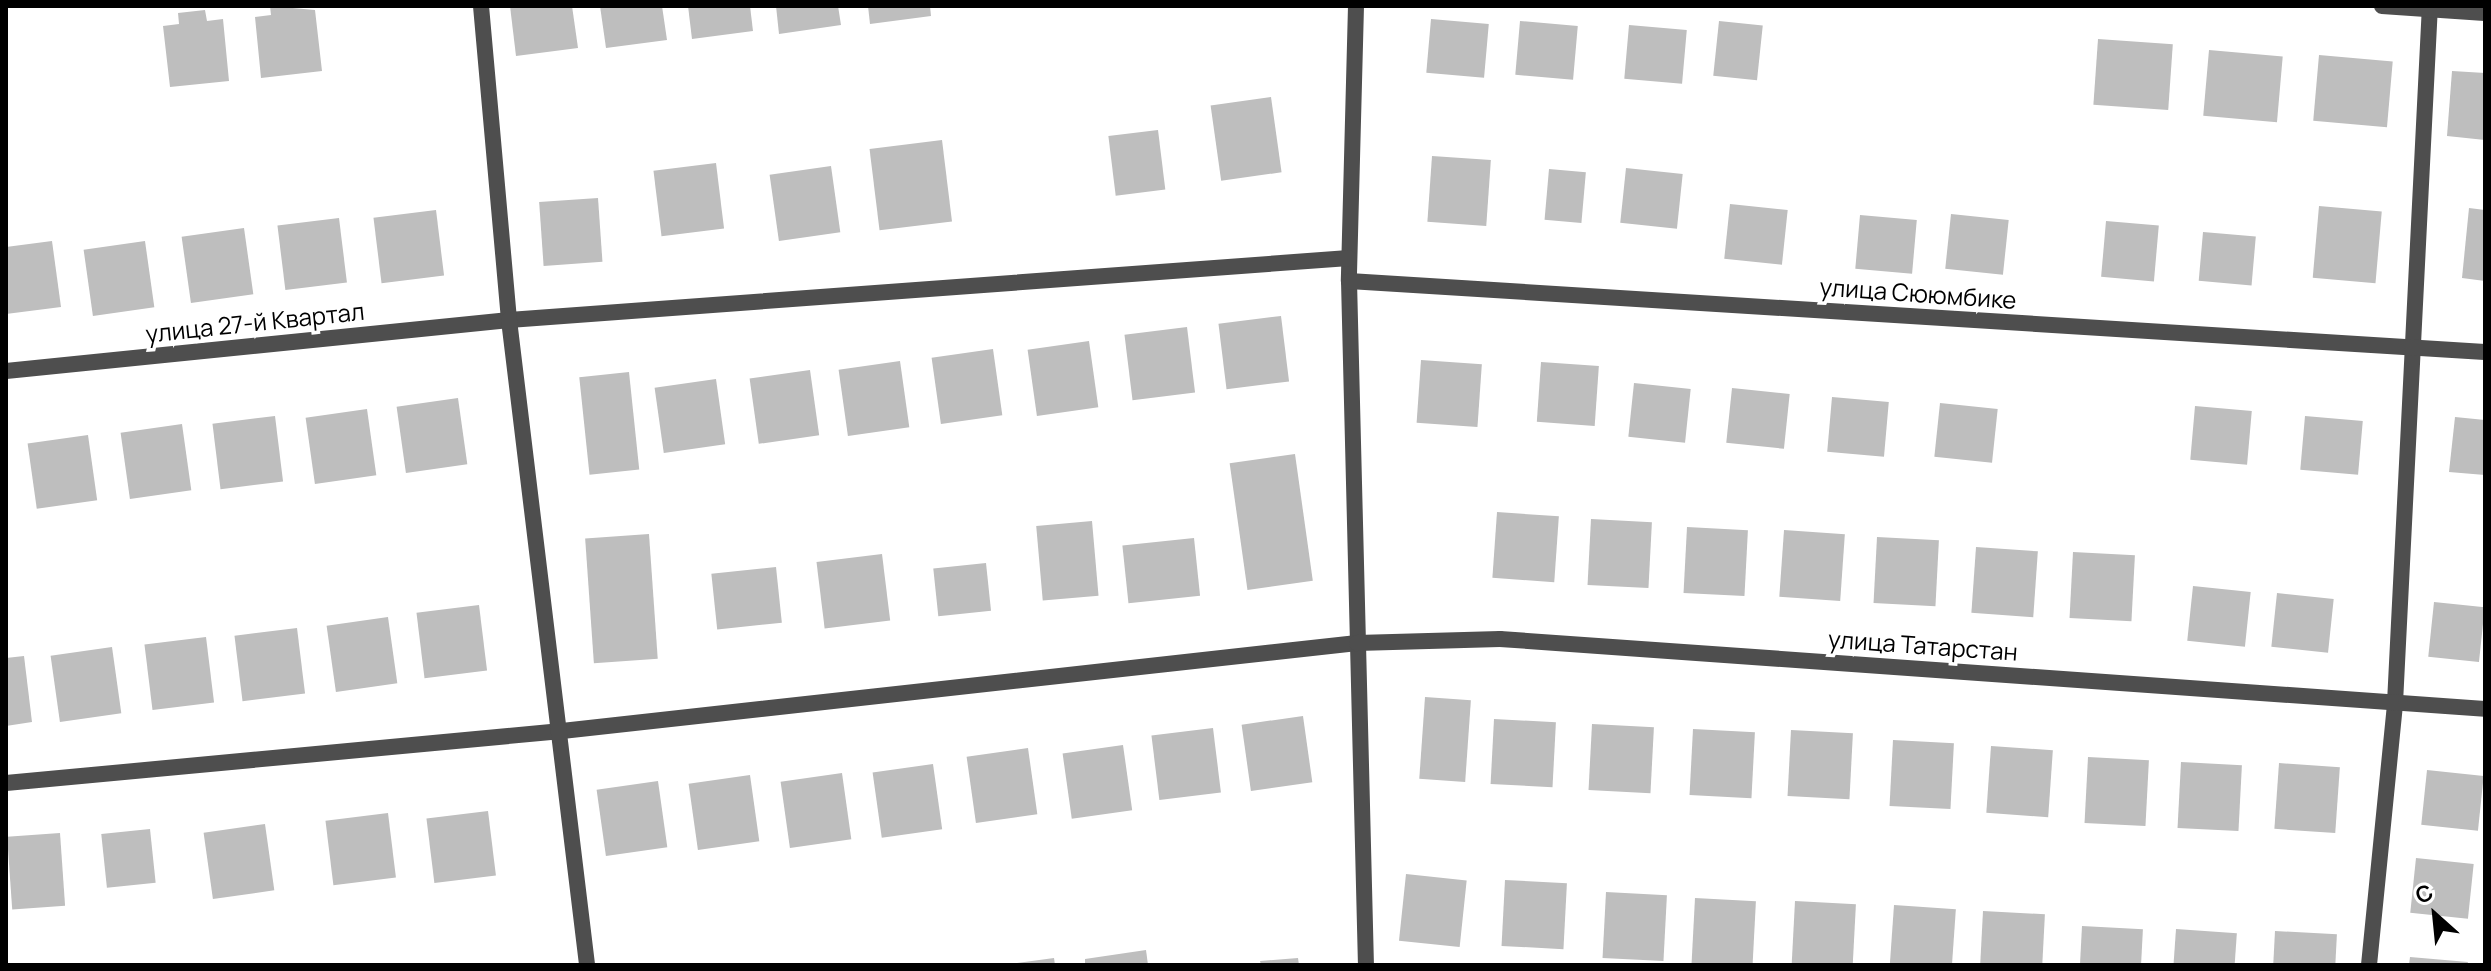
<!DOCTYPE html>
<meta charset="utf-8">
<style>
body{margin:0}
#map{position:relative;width:2491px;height:971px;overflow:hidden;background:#fff;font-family:Manrope,sans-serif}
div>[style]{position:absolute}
.building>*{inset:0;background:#bebebe;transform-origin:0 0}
.lane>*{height:16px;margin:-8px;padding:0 8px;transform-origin:8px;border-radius:8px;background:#4e4e4e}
.street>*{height:16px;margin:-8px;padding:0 8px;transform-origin:8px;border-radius:8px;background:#4e4e4e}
span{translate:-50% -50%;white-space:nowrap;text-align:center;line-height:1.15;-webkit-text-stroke:7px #fff;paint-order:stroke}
.street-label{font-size:24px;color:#000}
.frame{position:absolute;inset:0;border:8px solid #000;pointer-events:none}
.north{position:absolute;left:2395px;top:875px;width:80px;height:80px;-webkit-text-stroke:6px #fff;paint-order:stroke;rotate:333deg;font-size:22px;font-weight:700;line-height:32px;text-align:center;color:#000}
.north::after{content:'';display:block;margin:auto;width:28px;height:36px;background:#000;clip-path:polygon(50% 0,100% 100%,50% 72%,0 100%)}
</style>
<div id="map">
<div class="building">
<i style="clip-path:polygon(270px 6px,315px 10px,322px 71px,261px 78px,255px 17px,271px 15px)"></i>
<i style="clip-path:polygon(510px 6px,572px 6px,578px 48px,516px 56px)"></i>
<i style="clip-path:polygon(600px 6px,662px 6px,667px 40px,606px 48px)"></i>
<i style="clip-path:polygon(688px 6px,750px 6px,753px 31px,692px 39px)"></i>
<i style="clip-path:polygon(776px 6px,838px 6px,841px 25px,779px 34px)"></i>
<i style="clip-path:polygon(868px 6px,930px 6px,931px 16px,870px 24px)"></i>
<i style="clip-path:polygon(205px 10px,207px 21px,223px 19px,229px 81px,170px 87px,163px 26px,179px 24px,178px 13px)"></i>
<i style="left:1431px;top:19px;width:58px;height:54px;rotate:5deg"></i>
<i style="left:1520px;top:21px;width:58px;height:54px;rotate:5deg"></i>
<i style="left:1719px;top:21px;width:44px;height:55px;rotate:6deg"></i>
<i style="left:1629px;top:25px;width:58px;height:54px;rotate:5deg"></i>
<i style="left:2098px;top:39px;width:75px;height:66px;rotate:4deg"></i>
<i style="left:2209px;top:50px;width:74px;height:66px;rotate:5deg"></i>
<i style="left:2319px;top:55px;width:74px;height:66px;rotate:5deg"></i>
<i style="clip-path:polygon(2452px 71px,2485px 73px,2485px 140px,2447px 136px)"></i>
<i style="left:1271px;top:97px;width:76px;height:61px;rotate:82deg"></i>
<i style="left:1158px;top:130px;width:60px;height:50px;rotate:83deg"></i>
<i style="left:942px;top:140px;width:82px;height:73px;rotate:83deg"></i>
<i style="left:1432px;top:156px;width:59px;height:66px;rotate:4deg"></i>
<i style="left:716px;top:163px;width:66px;height:63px;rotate:83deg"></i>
<i style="left:831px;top:166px;width:67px;height:62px;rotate:82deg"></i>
<i style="left:1626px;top:168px;width:57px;height:55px;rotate:6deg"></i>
<i style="left:1549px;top:169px;width:37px;height:51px;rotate:5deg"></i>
<i style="left:598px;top:198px;width:64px;height:59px;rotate:86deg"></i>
<i style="left:1730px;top:204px;width:58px;height:55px;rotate:6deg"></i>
<i style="left:2319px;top:206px;width:63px;height:72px;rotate:5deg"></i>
<i style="clip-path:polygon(2469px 208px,2485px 210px,2485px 281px,2462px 278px)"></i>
<i style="left:436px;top:210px;width:66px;height:63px;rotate:83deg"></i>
<i style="left:1951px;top:214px;width:58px;height:55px;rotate:6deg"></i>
<i style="left:1860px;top:215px;width:57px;height:54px;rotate:5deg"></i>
<i style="left:339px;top:218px;width:65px;height:62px;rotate:83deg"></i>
<i style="left:2106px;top:221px;width:53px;height:56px;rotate:5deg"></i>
<i style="left:244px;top:228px;width:67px;height:63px;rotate:82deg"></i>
<i style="left:2203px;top:232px;width:53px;height:49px;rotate:5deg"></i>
<i style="clip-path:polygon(52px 241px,61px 307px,6px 314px,6px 247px)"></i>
<i style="left:145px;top:241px;width:67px;height:62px;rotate:82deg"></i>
<i style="left:1281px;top:316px;width:66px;height:63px;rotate:83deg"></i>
<i style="left:1187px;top:327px;width:66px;height:63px;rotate:83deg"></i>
<i style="left:1089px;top:341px;width:67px;height:62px;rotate:82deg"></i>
<i style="left:993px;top:349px;width:67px;height:62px;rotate:82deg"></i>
<i style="left:1421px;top:360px;width:61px;height:63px;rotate:4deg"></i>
<i style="left:900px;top:361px;width:67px;height:62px;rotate:82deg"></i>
<i style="left:1541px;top:362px;width:58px;height:60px;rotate:4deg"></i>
<i style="left:810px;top:370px;width:66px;height:61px;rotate:82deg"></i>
<i style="left:629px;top:372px;width:98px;height:50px;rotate:84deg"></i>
<i style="left:716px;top:379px;width:66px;height:62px;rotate:82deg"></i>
<i style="left:1634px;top:383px;width:57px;height:54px;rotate:6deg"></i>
<i style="left:1732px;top:388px;width:58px;height:55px;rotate:6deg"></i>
<i style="left:1832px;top:397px;width:57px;height:55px;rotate:5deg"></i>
<i style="left:458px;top:398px;width:67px;height:62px;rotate:82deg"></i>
<i style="left:1940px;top:403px;width:58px;height:54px;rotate:6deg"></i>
<i style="left:2195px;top:406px;width:57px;height:54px;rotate:5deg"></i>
<i style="left:367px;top:409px;width:67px;height:62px;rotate:82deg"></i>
<i style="left:275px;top:416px;width:66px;height:63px;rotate:83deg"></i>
<i style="left:2305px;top:416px;width:58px;height:54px;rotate:5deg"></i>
<i style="clip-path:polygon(2455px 417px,2485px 420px,2485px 475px,2449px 472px)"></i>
<i style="left:182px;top:424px;width:67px;height:62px;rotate:82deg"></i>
<i style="left:88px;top:435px;width:66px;height:61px;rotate:82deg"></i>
<i style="left:1295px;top:454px;width:128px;height:66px;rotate:82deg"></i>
<i style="left:1497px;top:512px;width:62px;height:66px;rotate:4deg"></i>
<i style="left:1591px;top:519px;width:61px;height:66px;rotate:3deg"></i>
<i style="left:1092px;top:521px;width:75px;height:56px;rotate:85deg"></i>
<i style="left:1687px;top:527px;width:61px;height:66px;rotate:3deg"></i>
<i style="left:1784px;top:530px;width:61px;height:67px;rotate:4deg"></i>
<i style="left:649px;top:534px;width:125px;height:64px;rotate:86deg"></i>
<i style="left:1877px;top:537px;width:62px;height:66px;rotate:3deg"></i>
<i style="left:1194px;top:538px;width:58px;height:72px;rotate:84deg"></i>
<i style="left:1976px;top:547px;width:62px;height:66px;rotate:4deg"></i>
<i style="left:2073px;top:552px;width:62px;height:66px;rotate:3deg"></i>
<i style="left:882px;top:554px;width:67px;height:66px;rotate:83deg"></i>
<i style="left:986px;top:563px;width:48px;height:53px;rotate:84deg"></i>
<i style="left:776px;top:567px;width:56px;height:65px;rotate:84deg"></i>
<i style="left:2193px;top:586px;width:58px;height:55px;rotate:6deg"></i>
<i style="left:2277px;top:593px;width:57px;height:54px;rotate:6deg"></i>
<i style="left:2434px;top:602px;width:51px;height:55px;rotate:6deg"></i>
<i style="left:479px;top:605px;width:66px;height:63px;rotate:83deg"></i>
<i style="left:388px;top:617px;width:67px;height:62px;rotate:82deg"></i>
<i style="left:297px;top:628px;width:66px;height:63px;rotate:83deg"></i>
<i style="left:206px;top:637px;width:66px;height:62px;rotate:83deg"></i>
<i style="left:112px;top:647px;width:67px;height:62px;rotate:82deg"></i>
<i style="clip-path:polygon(24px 656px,32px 722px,6px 726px,6px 658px)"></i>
<i style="left:1425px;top:697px;width:46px;height:82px;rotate:4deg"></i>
<i style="left:1303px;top:716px;width:67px;height:62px;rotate:82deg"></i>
<i style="left:1494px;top:719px;width:62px;height:65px;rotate:3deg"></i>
<i style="left:1592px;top:724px;width:62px;height:66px;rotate:3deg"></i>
<i style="left:1213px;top:728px;width:65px;height:62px;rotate:83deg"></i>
<i style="left:1693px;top:729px;width:62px;height:66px;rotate:3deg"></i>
<i style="left:1791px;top:730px;width:62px;height:66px;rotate:3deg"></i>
<i style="left:1893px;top:740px;width:61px;height:66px;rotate:3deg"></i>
<i style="left:1123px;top:745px;width:66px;height:61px;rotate:82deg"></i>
<i style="left:1991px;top:746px;width:62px;height:67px;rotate:4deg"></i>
<i style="left:1028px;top:748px;width:67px;height:62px;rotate:82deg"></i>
<i style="left:2088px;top:757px;width:61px;height:66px;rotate:3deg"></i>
<i style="left:2181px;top:762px;width:61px;height:66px;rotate:3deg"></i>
<i style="left:2279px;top:763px;width:61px;height:66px;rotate:4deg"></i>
<i style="left:933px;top:764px;width:66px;height:61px;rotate:82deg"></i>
<i style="left:2427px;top:770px;width:57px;height:55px;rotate:6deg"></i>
<i style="left:842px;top:773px;width:67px;height:62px;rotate:82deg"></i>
<i style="left:750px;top:775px;width:67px;height:62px;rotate:82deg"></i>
<i style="left:658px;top:781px;width:67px;height:62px;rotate:82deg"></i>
<i style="left:488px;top:811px;width:65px;height:62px;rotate:83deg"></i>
<i style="left:388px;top:813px;width:65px;height:63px;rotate:83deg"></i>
<i style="left:265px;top:824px;width:67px;height:62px;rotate:82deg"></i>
<i style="left:150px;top:829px;width:54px;height:49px;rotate:84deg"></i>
<i style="left:60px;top:833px;width:73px;height:53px;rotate:86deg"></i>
<i style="left:2416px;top:858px;width:58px;height:55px;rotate:6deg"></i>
<i style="left:1406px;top:874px;width:61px;height:67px;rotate:6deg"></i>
<i style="left:1505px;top:880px;width:62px;height:66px;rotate:3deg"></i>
<i style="left:1606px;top:892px;width:61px;height:66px;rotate:3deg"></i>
<i style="left:1695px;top:898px;width:61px;height:66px;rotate:3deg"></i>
<i style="left:1795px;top:901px;width:61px;height:64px;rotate:3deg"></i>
<i style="left:1894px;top:905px;width:62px;height:60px;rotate:4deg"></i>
<i style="left:1983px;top:911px;width:62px;height:54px;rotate:3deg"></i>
<i style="left:2082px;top:926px;width:61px;height:39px;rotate:3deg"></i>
<i style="left:2176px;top:929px;width:61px;height:36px;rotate:4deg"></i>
<i style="left:2275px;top:931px;width:62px;height:34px;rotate:3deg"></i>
<i style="clip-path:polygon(1146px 950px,1148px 965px,1085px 965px,1085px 959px)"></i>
<i style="clip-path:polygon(2410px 957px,2468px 962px,2467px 965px,2409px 965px)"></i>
<i style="clip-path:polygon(1054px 958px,1055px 965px,1017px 965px,1017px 963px)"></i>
<i style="clip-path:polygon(1298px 958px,1299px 965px,1261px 965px,1260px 961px)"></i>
</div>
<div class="lane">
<i style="left:1356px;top:6px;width:275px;rotate:91.5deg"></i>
<i style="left:1349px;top:281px;width:684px;rotate:88.58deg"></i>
<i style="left:6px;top:371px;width:506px;rotate:-5.79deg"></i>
<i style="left:509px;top:320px;width:842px;rotate:-4.22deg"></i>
<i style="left:6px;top:783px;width:558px;rotate:-5.34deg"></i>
<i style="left:562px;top:731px;width:800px;rotate:-6.32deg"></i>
<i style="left:2369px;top:965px;width:263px;rotate:-84.3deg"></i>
<i style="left:2395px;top:703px;width:698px;rotate:-87.13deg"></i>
</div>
<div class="street">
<i style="left:481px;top:6px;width:315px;rotate:84.9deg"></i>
<i style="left:509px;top:320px;width:650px;rotate:83.1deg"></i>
<i style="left:2382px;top:6px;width:103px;rotate:3.9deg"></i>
<i style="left:1349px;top:281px;width:1138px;rotate:3.58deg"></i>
<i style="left:1357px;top:643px;width:143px;rotate:-1.6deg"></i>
<i style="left:1500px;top:639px;width:987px;rotate:4.06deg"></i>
</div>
<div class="street-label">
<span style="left:1918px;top:293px;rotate:4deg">улица Сююмбике</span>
<span style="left:255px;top:322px;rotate:-6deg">улица 27-й Квартал</span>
<span style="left:1923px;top:645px;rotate:4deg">улица Татарстан</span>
</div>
<div class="frame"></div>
<div class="north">С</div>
</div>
